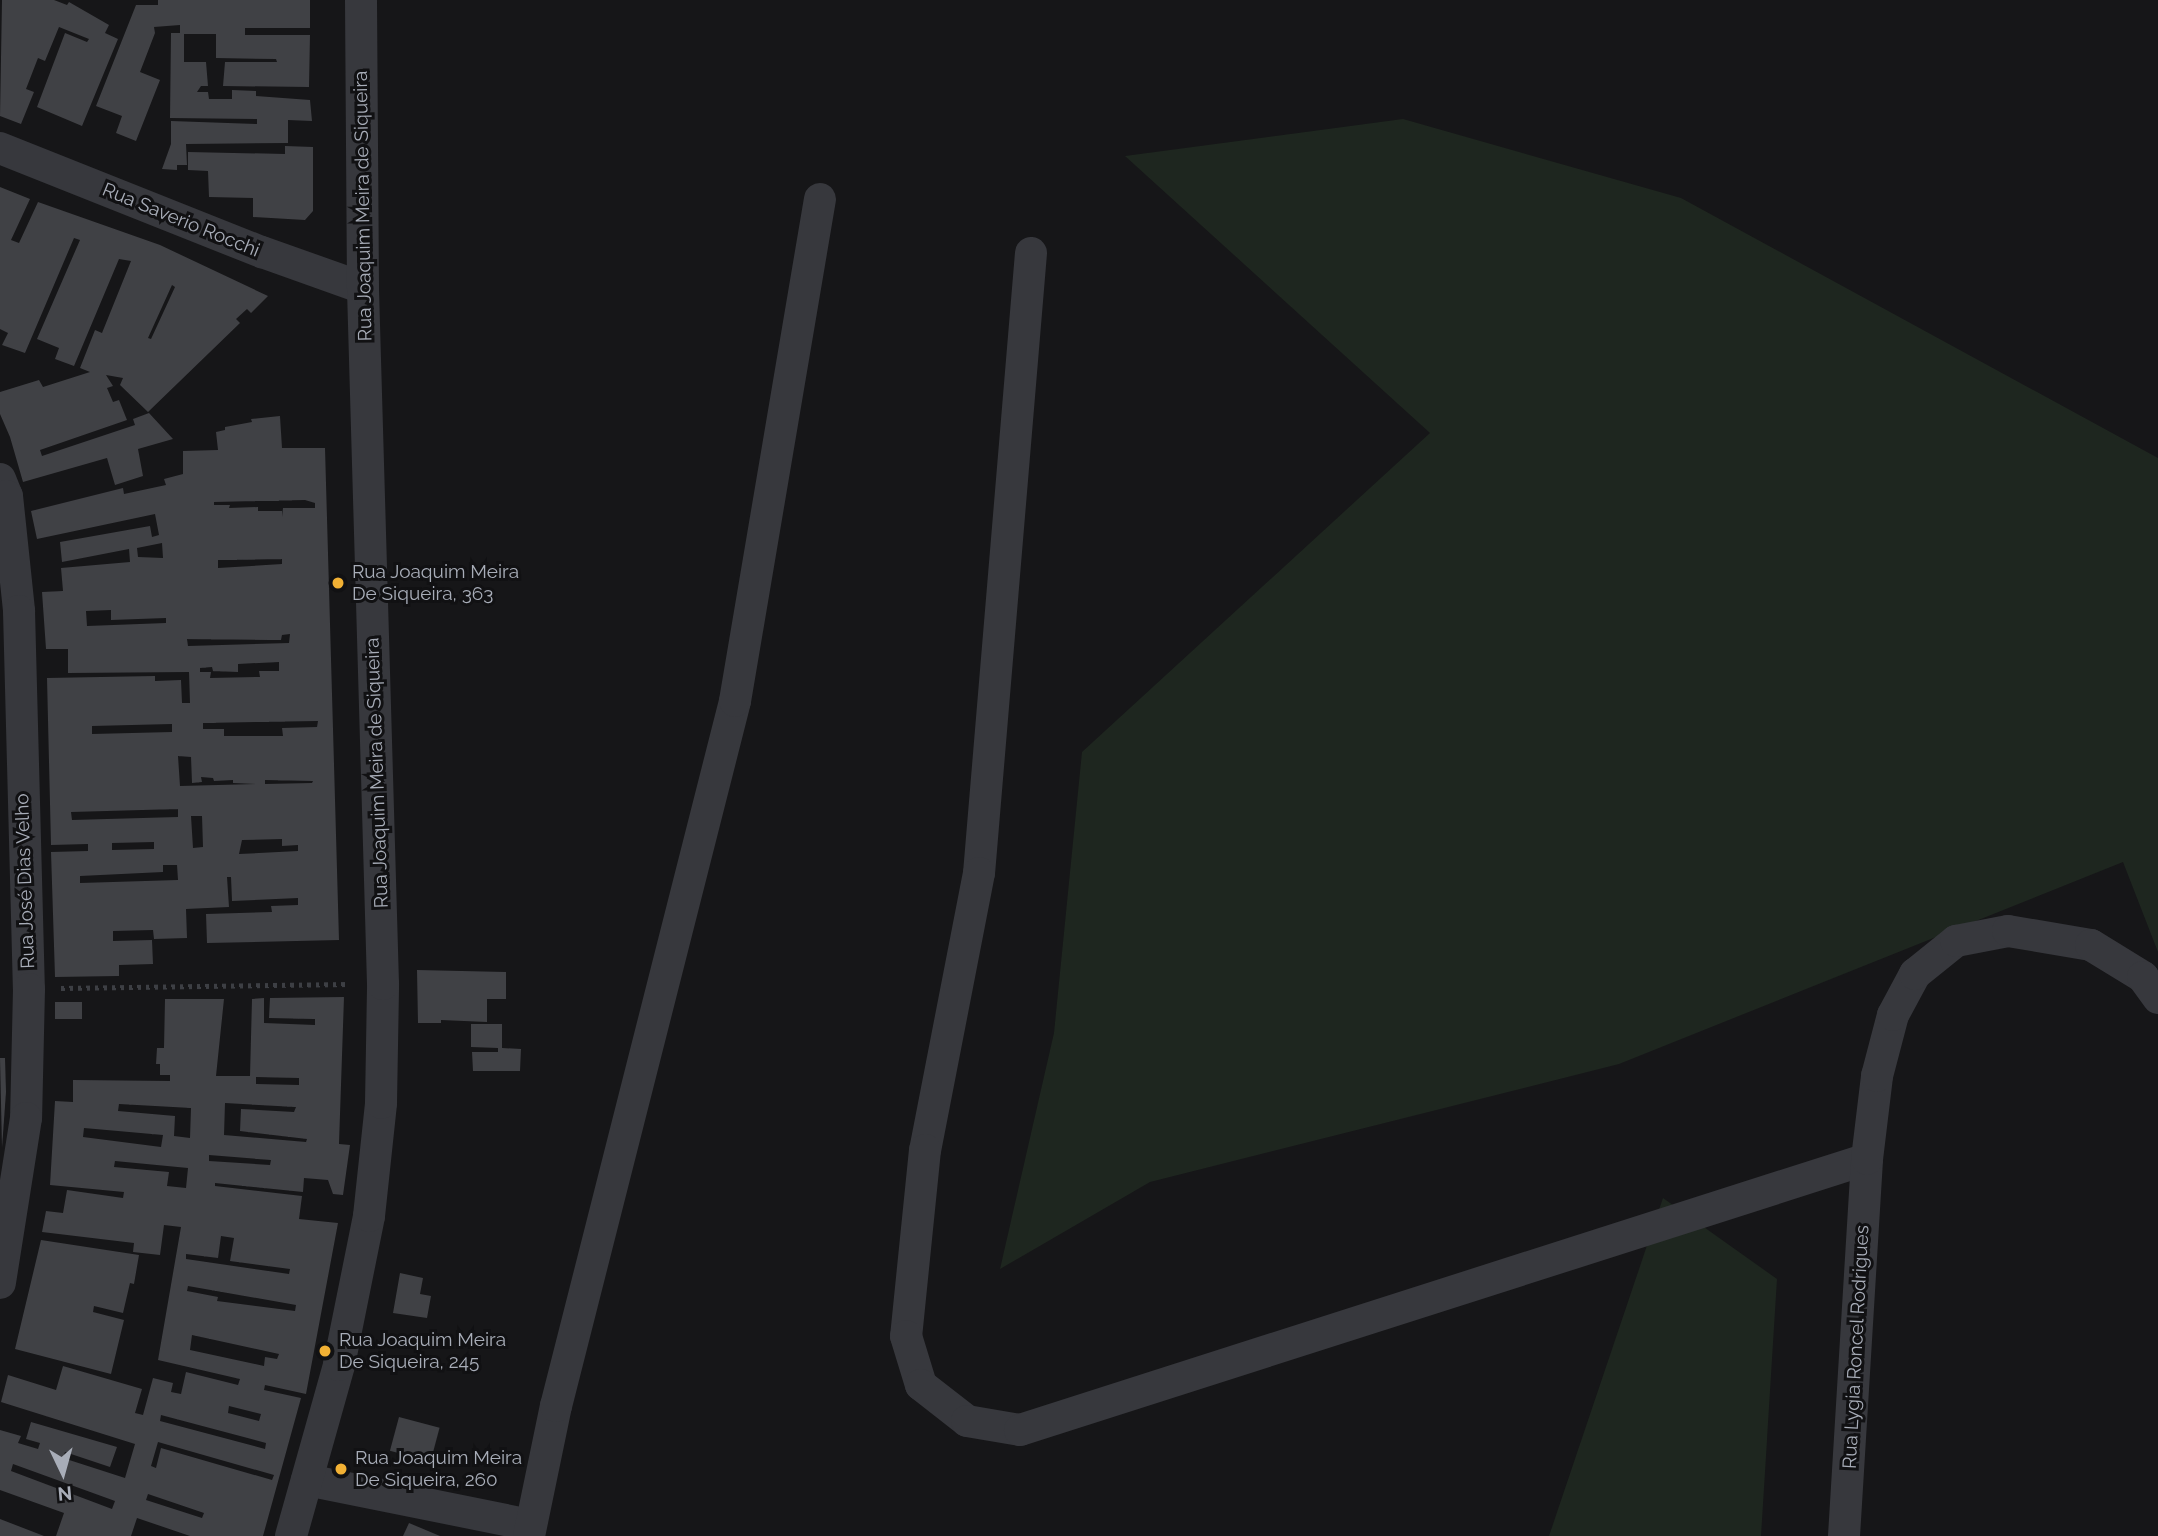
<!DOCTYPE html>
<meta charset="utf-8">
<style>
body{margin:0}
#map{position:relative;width:2158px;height:1536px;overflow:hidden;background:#161618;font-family:Raleway,sans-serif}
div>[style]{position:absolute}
.green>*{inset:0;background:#1e261f}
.building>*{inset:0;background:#404145;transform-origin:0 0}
.path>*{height:4.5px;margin-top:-2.25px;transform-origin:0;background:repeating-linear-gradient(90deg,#3d3f44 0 3.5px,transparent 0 8.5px)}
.street>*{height:32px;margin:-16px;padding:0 16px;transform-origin:16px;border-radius:16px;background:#37383d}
.dots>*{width:19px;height:19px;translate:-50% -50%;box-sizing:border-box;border:4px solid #111113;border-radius:50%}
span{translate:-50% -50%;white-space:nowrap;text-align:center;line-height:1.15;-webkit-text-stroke:6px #111113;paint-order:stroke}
.street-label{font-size:19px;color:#a8adb8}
.poi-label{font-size:19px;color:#a8adb8}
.left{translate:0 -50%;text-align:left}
.north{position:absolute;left:28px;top:1438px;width:70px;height:70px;-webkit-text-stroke:5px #111113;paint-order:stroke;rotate:175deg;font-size:19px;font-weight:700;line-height:28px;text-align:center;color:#a8adb8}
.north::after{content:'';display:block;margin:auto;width:24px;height:32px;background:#a8adb8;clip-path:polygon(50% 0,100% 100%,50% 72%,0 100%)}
</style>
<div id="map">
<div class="green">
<i style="clip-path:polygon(1403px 119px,1681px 198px,2158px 458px,2158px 952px,2123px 862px,1619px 1064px,1150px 1182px,1000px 1269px,1054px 1033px,1082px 752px,1430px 433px,1125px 156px)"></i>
<i style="clip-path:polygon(1663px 1198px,1777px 1279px,1761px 1536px,1549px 1536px)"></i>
</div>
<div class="building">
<i style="clip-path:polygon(2px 0,54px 0,67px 5px,69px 2px,109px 25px,105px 33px,118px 39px,82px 126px,37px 107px,65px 33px,87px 42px,89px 39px,59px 27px,45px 61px,38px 58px,26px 89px,34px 92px,21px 124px,0 116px)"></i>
<i style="clip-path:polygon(158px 0,310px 0,310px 28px,245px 28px,245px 35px,310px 35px,309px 87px,223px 86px,225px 62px,277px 62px,276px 59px,216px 58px,216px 34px,184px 34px,184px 62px,206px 62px,208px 86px,201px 86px,197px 92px,208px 92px,209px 99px,232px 99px,232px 90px,256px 91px,256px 96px,310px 100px,312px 121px,288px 120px,288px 143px,186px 144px,187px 165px,177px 165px,177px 170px,162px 169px,171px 144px,171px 121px,257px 124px,257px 119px,170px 118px,171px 33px,180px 33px,180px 25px,154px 27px,155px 33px,140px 72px,160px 80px,136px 141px,116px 133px,122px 116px,96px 106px,136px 5px,158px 5px)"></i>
<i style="clip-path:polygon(285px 146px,313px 147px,313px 211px,305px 220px,253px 217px,253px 198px,209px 197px,208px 171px,188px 170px,188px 152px,285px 154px)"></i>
<i style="clip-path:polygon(evenodd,0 187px,30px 199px,11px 240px,19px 243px,38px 202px,160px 245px,268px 296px,251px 313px,247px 309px,236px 319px,240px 323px,148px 412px,120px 385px,123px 378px,106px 375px,113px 386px,107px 388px,113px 402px,119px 400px,127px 420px,40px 450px,42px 456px,135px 425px,133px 419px,149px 413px,173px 439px,138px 449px,143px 476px,115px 485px,107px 458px,23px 482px,10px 437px,0 414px,0 392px,39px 380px,43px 387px,90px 372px,80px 368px,95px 330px,102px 333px,131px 261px,119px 259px,74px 366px,55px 359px,59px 348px,37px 339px,80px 240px,74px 238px,25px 353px,2px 345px,8px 333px,0 329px,0 187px,172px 285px,175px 287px,151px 339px,148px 338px,172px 285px)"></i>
<i style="clip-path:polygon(evenodd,280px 416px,282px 448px,325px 448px,339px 940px,207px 943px,206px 914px,272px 912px,271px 906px,298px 905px,298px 898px,232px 901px,231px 877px,227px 877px,229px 907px,186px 909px,187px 938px,154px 939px,153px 930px,113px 931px,113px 941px,152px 940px,153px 964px,119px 965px,119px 976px,55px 977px,51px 852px,88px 851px,88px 844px,51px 845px,47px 678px,155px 676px,155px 681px,181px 680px,182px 703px,190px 703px,189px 672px,68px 673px,68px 649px,46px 649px,42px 592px,63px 591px,61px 568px,130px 562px,129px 549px,62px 562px,60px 542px,150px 526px,152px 537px,159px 535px,155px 514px,37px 539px,31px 511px,123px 488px,124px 494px,166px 485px,164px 479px,183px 474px,183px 451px,218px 450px,216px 432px,225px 430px,225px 427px,252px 422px,251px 419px,280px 416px,305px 500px,315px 503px,315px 508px,283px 508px,282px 517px,282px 511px,258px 511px,258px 507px,229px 508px,230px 505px,214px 505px,214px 502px,305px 500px,280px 416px,162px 543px,163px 558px,138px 557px,137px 548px,162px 543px,280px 416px,282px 559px,282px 564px,218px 568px,218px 560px,282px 559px,280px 416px,111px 610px,111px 620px,166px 618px,166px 623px,87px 626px,86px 611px,111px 610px,280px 416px,290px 634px,289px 643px,188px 646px,187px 639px,281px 640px,282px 635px,290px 634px,280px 416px,279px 662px,279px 671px,259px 671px,260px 677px,210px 678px,211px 672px,200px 672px,200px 668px,212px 667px,213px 671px,238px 672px,238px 664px,279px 662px,280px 416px,318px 721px,317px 727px,282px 728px,283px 736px,224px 736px,224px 729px,203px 729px,203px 723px,318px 721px,280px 416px,172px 724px,172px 732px,92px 734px,92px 726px,172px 724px,280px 416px,178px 756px,191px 757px,192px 783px,202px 782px,201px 777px,213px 778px,214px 781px,233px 780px,233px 783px,256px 784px,180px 786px,178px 756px,280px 416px,265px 780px,313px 781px,312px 783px,265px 784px,265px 780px,280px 416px,178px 809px,178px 817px,72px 820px,71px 812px,178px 809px,280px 416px,191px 816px,202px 816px,203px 847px,193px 848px,191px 816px,280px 416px,282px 839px,282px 846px,298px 845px,298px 851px,239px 854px,242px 840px,282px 839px,280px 416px,154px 842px,154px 849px,112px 850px,112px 843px,154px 842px,280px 416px,163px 865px,177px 865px,178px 880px,80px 883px,80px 876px,163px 872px,163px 865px)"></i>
<i style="clip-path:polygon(417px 970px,506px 972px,506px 999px,487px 999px,487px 1022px,441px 1020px,441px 1023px,418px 1023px)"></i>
<i style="clip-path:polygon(evenodd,344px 997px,339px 1144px,350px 1145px,343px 1195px,333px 1194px,328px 1180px,304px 1178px,303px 1192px,215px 1183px,215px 1186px,302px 1196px,299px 1219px,338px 1223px,306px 1394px,265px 1385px,264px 1390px,301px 1398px,263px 1536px,190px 1536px,137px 1518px,131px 1536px,56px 1536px,64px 1513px,0 1490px,0 1430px,21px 1436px,18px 1443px,38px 1449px,40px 1443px,26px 1439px,31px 1422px,117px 1447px,110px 1467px,65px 1452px,63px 1458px,125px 1478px,135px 1444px,1px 1402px,8px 1375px,56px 1390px,63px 1366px,142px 1389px,135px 1413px,143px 1415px,153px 1378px,173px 1383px,171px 1392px,181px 1394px,186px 1372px,238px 1385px,240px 1379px,158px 1360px,181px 1227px,164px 1225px,160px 1255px,133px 1252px,134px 1243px,42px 1232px,46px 1211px,63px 1213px,67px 1190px,123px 1198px,124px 1192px,50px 1185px,55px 1101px,73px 1102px,73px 1080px,170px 1081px,170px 1075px,160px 1075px,160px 1064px,156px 1064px,157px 1048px,164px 1048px,165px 999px,224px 999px,216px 1076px,250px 1076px,252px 999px,264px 998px,264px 1023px,315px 1025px,315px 1019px,269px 1018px,270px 998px,344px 997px,256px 1077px,299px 1078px,299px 1085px,256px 1084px,256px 1077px,344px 997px,225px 1103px,296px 1107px,294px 1112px,241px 1109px,240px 1131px,307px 1139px,306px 1142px,224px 1135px,225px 1103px,344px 997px,119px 1104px,191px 1108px,190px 1138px,174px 1136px,175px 1116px,118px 1111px,119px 1104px,344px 997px,84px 1128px,163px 1135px,161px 1147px,83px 1137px,84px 1128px,344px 997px,209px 1155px,271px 1160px,270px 1165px,209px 1161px,209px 1155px,344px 997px,115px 1161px,188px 1168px,186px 1188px,167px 1186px,169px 1172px,114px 1167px,115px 1161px,344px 997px,221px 1236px,234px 1238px,230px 1261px,290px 1269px,289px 1274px,186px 1259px,186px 1254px,218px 1258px,221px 1236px,344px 997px,188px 1286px,296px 1305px,295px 1311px,217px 1301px,218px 1297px,187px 1291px,188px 1286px,344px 997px,192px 1335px,279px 1354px,277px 1359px,265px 1357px,264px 1366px,190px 1350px,192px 1335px,344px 997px,229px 1406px,261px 1414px,259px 1421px,228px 1413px,229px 1406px,344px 997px,161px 1415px,266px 1443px,265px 1449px,160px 1421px,161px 1415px,344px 997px,158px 1442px,274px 1475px,272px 1480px,161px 1448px,156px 1468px,151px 1466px,158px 1442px,344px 997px,13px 1464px,115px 1501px,112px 1509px,11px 1471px,13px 1464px,344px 997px,148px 1494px,204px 1513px,202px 1518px,146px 1500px,148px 1494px)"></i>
<i style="left:55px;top:1002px;width:27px;height:17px"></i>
<i style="clip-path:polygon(471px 1024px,502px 1024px,502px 1048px,521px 1049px,520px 1071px,473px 1071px,472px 1052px,498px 1052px,498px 1048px,471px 1047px)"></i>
<i style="clip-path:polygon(0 1058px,5px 1058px,6px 1092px,2px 1148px)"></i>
<i style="clip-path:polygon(41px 1240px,139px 1255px,134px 1284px,130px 1283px,123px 1313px,94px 1306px,93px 1312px,124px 1320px,111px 1374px,15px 1349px)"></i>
<i style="clip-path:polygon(400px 1273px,423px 1278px,420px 1294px,431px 1296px,427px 1318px,393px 1313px)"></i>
<i style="left:399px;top:1417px;width:42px;height:35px;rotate:15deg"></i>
<i style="clip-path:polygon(0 1519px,44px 1536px,0 1536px)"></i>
<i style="clip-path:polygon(409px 1523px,440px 1536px,403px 1536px)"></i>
</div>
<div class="path">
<i style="left:61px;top:988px;width:289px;rotate:-0.8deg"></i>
</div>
<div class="street">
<i style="left:0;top:148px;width:282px;rotate:21.7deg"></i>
<i style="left:262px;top:252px;width:107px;rotate:19.6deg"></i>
<i style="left:1031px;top:253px;width:622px;rotate:94.79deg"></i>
<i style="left:979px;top:873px;width:282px;rotate:101deg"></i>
<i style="left:925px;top:1150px;width:187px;rotate:95.8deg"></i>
<i style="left:906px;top:1336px;width:51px;rotate:73deg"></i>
<i style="left:921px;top:1385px;width:58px;rotate:38deg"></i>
<i style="left:967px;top:1421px;width:54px;rotate:9.6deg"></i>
<i style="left:1020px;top:1430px;width:889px;rotate:-17.74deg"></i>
<i style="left:0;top:479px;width:18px;rotate:68deg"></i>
<i style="left:7px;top:496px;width:116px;rotate:84deg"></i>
<i style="left:19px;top:611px;width:378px;rotate:88.5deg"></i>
<i style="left:29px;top:989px;width:129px;rotate:91.3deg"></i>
<i style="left:26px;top:1118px;width:167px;rotate:99deg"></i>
<i style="left:307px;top:1480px;width:228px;rotate:11.4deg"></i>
<i style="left:291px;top:1536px;width:178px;rotate:-74.3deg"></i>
<i style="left:339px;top:1365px;width:152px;rotate:-78.6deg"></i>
<i style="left:369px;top:1216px;width:114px;rotate:-83.9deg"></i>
<i style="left:381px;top:1103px;width:119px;rotate:-89deg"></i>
<i style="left:383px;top:984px;width:696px;rotate:-91.65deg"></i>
<i style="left:363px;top:288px;width:288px;rotate:-90.4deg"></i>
<i style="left:529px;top:1536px;width:133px;rotate:-78.3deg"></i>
<i style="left:556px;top:1406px;width:727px;rotate:-75.75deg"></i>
<i style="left:735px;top:701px;width:509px;rotate:-80.39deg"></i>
<i style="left:1844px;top:1536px;width:378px;rotate:-86.5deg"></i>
<i style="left:1867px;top:1159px;width:84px;rotate:-83.1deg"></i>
<i style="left:1877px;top:1076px;width:63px;rotate:-75.3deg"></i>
<i style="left:1893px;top:1015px;width:47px;rotate:-61.8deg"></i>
<i style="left:1915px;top:974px;width:53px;rotate:-38.8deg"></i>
<i style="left:1956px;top:941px;width:53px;rotate:-10.9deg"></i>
<i style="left:2008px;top:931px;width:84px;rotate:9.6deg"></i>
<i style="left:2091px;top:945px;width:61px;rotate:31.6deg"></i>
<i style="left:2143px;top:977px;width:26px;rotate:54deg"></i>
</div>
<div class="dots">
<i style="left:338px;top:583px;background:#f2b134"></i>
<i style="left:325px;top:1351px;background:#f2b134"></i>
<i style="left:341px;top:1469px;background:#f2b134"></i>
</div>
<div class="street-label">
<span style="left:363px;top:206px;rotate:-91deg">Rua Joaquim Meira de Siqueira</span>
<span style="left:181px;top:220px;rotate:22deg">Rua Saverio Rocchi</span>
<span style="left:377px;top:773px;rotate:-92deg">Rua Joaquim Meira de Siqueira</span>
<span style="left:25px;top:881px;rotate:-92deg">Rua José Dias Velho</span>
<span style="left:1856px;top:1347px;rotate:-87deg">Rua Lygia Roncel Rodrigues</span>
</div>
<div class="poi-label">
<span class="left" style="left:352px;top:583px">Rua Joaquim Meira<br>De Siqueira, 363</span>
<span class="left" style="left:339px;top:1351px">Rua Joaquim Meira<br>De Siqueira, 245</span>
<span class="left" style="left:355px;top:1469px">Rua Joaquim Meira<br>De Siqueira, 260</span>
</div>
<div class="north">N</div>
</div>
